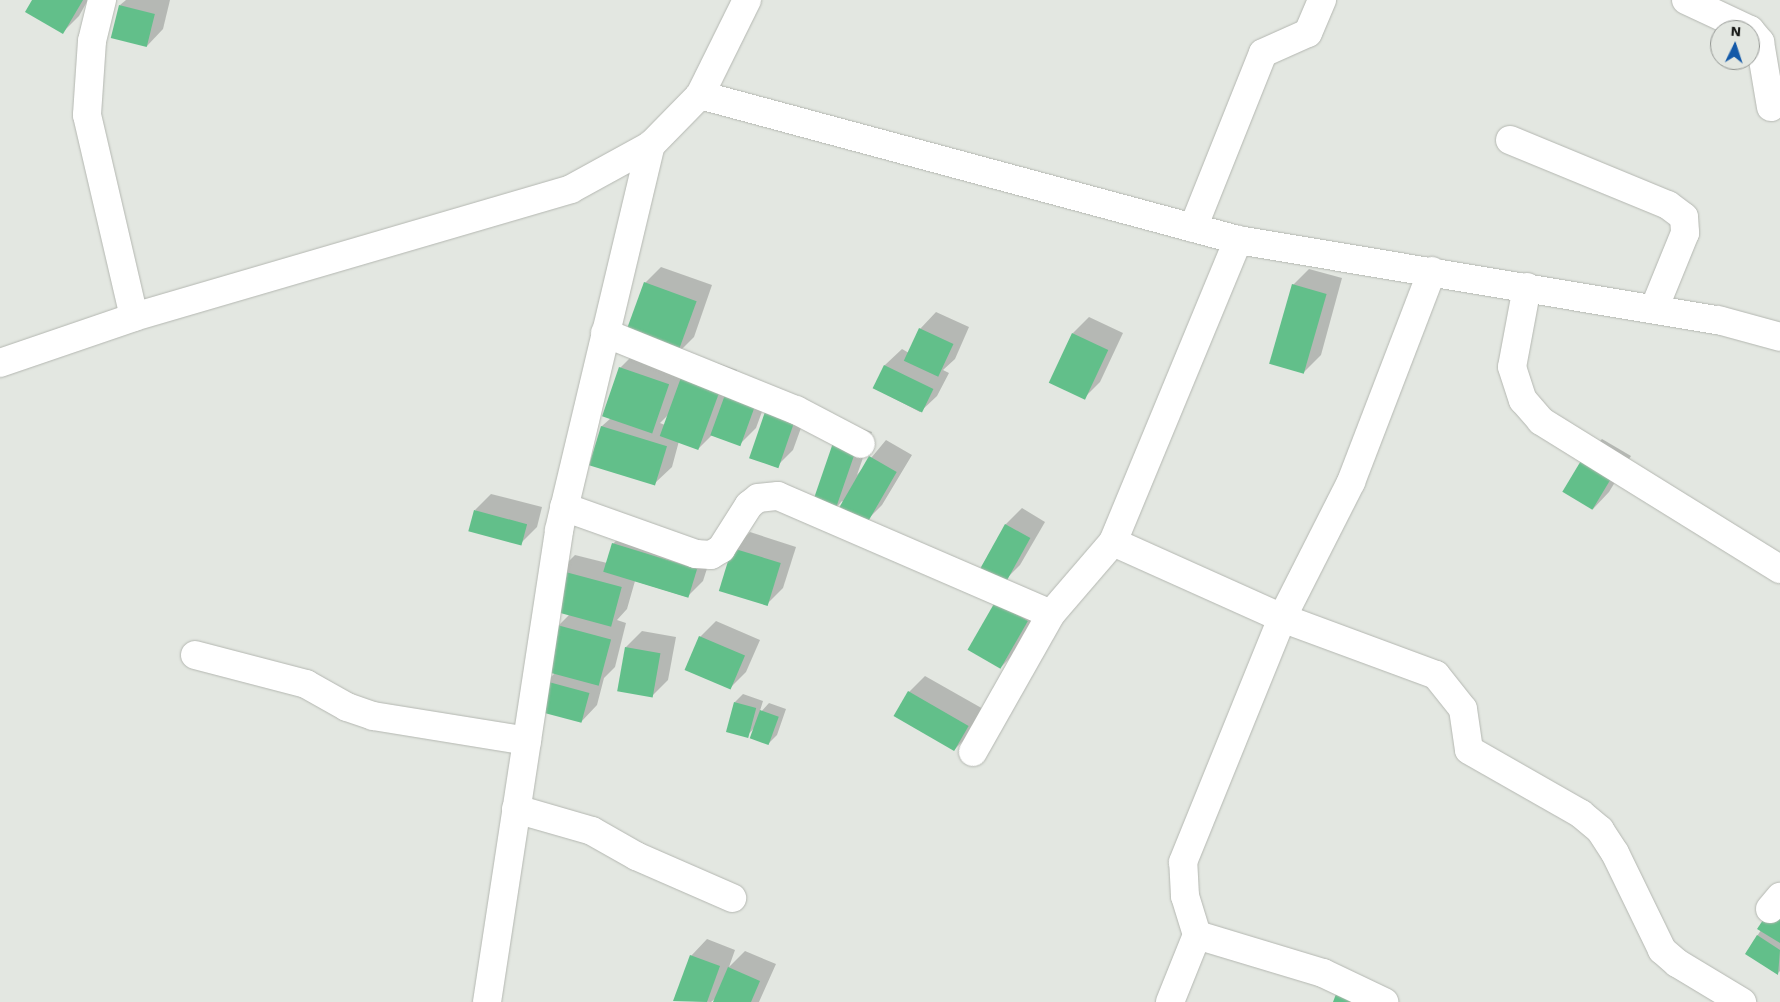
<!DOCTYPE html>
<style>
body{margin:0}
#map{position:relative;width:1780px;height:1002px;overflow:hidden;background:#e3e7e1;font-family:"Work Sans",sans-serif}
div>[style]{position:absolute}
.shadow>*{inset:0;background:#0003}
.building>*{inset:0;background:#62bf8a;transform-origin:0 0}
.roads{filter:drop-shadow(0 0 1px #b4b7b1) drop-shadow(0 0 1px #b4b7b1)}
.street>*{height:28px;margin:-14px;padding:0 14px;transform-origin:14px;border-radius:14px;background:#fff}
.secondary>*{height:28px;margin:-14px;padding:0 14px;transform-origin:14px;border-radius:14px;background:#fff}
span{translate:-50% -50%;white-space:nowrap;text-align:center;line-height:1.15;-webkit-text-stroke:4.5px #e3e7e1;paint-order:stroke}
.north{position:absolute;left:1710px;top:20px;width:50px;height:50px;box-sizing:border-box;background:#e3e7e1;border:1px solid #929591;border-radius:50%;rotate:4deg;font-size:14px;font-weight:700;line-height:20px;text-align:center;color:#191b18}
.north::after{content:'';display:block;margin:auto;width:18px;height:22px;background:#1359a8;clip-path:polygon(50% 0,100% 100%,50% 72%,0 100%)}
</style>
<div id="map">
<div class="shadow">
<i style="clip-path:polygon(33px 0,88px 0,79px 16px,63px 32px)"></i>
<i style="clip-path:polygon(126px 0,170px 0,163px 29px,147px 46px,120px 5px)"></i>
<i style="clip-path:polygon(661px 267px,712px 285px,694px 337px,678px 353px,645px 283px)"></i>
<i style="clip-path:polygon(1309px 269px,1342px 278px,1321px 355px,1304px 372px,1293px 285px)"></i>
<i style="clip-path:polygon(936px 312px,969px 327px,955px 359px,943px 370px,949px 373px,937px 396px,920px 412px,874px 388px,885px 365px,902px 349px,909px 353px,920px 329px)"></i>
<i style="clip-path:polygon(1089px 317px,1123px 333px,1100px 382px,1084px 398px,1073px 333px)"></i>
<i style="clip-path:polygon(evenodd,637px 351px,700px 357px,737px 370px,730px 390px,771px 387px,756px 428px,740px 444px,713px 434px,699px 448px,679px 441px,672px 467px,655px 483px,591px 464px,602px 426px,611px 418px,620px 368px,637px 351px,670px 413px,665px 425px,660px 423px,670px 413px)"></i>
<i style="clip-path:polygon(810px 403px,793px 450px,776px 467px,750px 457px)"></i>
<i style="clip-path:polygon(851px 425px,872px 432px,857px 475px,886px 440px,912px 455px,882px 505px,866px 521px,842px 501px,835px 509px)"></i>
<i style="clip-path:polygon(1602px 439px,1631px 456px,1609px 492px,1593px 509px,1586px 455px)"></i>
<i style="clip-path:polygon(491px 494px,542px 507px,537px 527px,521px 543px,475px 510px)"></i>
<i style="clip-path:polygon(1022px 508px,1045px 522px,1020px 565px,1004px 581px,981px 568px,1006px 524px)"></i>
<i style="clip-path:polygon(629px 527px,712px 553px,703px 581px,687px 597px,635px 581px,627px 609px,617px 620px,626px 623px,615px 667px,604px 678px,597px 705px,581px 722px,546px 682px,556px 672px,558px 626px,569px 615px,559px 571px,575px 555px,607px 563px,613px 544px)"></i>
<i style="clip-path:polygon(750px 532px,796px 547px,783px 588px,767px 604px,734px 548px)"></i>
<i style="clip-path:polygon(996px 603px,1044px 605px,1018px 650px,1002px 666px)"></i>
<i style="clip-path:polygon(716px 621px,760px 640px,746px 672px,730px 688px,700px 637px)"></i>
<i style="clip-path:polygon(642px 631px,676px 637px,668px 680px,651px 697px,626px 647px)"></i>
<i style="clip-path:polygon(925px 676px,985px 710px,970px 734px,954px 750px,909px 692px)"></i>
<i style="clip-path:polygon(743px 694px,763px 701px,759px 714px,769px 703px,786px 709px,777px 735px,769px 743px,756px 726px,746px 737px,735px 702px)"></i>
<i style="clip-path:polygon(1780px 901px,1780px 971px,1777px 974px,1746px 953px)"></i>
<i style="clip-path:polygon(707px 939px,735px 950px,729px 967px,745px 951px,776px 964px,759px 1002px,714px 1002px,716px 998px,711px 1002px,674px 1000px,691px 956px)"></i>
</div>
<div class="building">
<i style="clip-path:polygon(32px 0,83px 0,63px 34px,25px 12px)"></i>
<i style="left:119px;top:5px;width:37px;height:34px;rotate:14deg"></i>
<i style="left:644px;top:282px;width:56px;height:57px;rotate:20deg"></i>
<i style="left:1292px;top:284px;width:36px;height:83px;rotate:16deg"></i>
<i style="left:919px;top:328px;width:38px;height:36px;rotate:25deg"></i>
<i style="left:1072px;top:333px;width:40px;height:55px;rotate:25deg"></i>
<i style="left:884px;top:365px;width:55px;height:26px;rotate:26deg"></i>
<i style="left:619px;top:367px;width:53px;height:52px;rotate:19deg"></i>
<i style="left:683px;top:372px;width:41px;height:68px;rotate:20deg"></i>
<i style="left:726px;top:392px;width:32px;height:46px;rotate:20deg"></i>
<i style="left:766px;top:409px;width:31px;height:52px;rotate:19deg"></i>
<i style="left:601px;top:426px;width:69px;height:41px;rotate:17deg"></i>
<i style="left:834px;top:440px;width:24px;height:66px;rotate:19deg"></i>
<i style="left:1585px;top:454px;width:35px;height:44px;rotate:31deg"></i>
<i style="left:869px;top:456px;width:32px;height:59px;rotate:30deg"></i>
<i style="left:474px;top:510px;width:55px;height:22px;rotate:15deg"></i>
<i style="left:1005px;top:524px;width:29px;height:51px;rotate:29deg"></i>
<i style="left:612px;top:543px;width:89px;height:30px;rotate:17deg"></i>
<i style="left:732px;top:548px;width:51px;height:45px;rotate:17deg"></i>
<i style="left:558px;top:570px;width:66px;height:41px;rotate:15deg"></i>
<i style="left:995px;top:602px;width:38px;height:55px;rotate:30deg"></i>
<i style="left:557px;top:625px;width:56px;height:48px;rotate:15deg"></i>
<i style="left:699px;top:636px;width:50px;height:37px;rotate:23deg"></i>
<i style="left:625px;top:647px;width:36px;height:45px;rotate:10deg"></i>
<i style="left:545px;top:681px;width:46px;height:31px;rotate:15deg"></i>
<i style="left:908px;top:691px;width:70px;height:29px;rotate:30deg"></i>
<i style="left:734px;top:702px;width:23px;height:31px;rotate:15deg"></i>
<i style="left:760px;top:710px;width:20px;height:30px;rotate:20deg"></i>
<i style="clip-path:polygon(1771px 908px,1780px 914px,1780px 943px,1757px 929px)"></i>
<i style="clip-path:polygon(1757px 935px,1780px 950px,1778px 975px,1745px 954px)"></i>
<i style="clip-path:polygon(690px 955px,720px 966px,707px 1002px,673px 1001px)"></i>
<i style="clip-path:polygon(728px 967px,760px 981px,751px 1002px,713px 1002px)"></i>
<i style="clip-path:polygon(1336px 994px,1357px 1002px,1333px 1002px)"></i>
</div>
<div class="roads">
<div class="street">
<i style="left:102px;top:0;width:42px;rotate:103.7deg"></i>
<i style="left:92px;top:41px;width:74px;rotate:93.9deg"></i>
<i style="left:87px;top:115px;width:207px;rotate:76.9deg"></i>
<i style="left:1686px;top:0;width:71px;rotate:25.1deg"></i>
<i style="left:1750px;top:30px;width:16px;rotate:50deg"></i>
<i style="left:1760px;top:42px;width:66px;rotate:80.4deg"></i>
<i style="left:1510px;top:140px;width:171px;rotate:22.4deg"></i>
<i style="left:1668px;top:205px;width:20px;rotate:37deg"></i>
<i style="left:1684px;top:217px;width:16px;rotate:86deg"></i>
<i style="left:1685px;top:233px;width:82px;rotate:112.2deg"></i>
<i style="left:1193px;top:228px;width:188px;rotate:-68.2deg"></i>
<i style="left:1263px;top:53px;width:49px;rotate:-24deg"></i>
<i style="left:1308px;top:33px;width:36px;rotate:-67deg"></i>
<i style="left:1527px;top:287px;width:81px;rotate:100.6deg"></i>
<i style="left:1512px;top:367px;width:35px;rotate:72deg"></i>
<i style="left:1523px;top:400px;width:28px;rotate:49deg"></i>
<i style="left:1541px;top:421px;width:281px;rotate:31.8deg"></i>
<i style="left:605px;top:333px;width:206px;rotate:22deg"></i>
<i style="left:796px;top:410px;width:73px;rotate:27.6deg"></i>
<i style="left:564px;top:507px;width:140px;rotate:19.6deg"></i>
<i style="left:696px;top:554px;width:15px;rotate:4deg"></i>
<i style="left:711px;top:555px;width:12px;rotate:-31deg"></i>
<i style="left:721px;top:549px;width:52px;rotate:-57.5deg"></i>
<i style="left:749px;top:505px;width:11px;rotate:-38deg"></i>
<i style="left:758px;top:498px;width:20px;rotate:-6deg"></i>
<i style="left:778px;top:496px;width:297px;rotate:23.4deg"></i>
<i style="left:1113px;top:542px;width:185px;rotate:24.2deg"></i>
<i style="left:1282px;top:618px;width:164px;rotate:20.3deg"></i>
<i style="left:1436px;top:675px;width:43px;rotate:51.5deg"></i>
<i style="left:1463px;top:709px;width:41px;rotate:81.7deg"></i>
<i style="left:1469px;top:750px;width:129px;rotate:29.7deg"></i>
<i style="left:1581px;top:814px;width:25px;rotate:40deg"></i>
<i style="left:1600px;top:830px;width:27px;rotate:57deg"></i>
<i style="left:1615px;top:853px;width:108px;rotate:64.1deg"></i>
<i style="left:1662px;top:950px;width:20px;rotate:41deg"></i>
<i style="left:1677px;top:963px;width:76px;rotate:31deg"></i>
<i style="left:195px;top:655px;width:115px;rotate:14.6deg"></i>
<i style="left:306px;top:684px;width:47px;rotate:29.3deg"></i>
<i style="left:347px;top:707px;width:28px;rotate:19deg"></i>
<i style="left:373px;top:716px;width:156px;rotate:9.2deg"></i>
<i style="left:973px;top:752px;width:159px;rotate:-60.5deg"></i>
<i style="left:1051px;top:614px;width:95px;rotate:-49.3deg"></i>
<i style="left:1113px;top:542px;width:327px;rotate:-67.5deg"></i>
<i style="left:516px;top:809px;width:79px;rotate:16.1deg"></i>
<i style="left:592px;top:831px;width:51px;rotate:29.6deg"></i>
<i style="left:636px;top:856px;width:105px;rotate:23.6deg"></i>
<i style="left:1770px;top:909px;width:16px;rotate:-50deg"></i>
<i style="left:1197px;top:935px;width:132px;rotate:16.8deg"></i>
<i style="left:1323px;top:973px;width:68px;rotate:25.4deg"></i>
<i style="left:1170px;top:1002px;width:72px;rotate:-68.1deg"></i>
<i style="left:1197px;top:935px;width:41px;rotate:-107.1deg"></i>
<i style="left:1185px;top:896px;width:34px;rotate:-93deg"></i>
<i style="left:1183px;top:862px;width:263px;rotate:-67.9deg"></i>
<i style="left:1282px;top:618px;width:153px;rotate:-63.1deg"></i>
<i style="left:1351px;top:482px;width:226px;rotate:-69deg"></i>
</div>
<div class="secondary">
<i style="left:700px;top:95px;width:557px;rotate:15.08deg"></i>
<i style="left:1238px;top:240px;width:487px;rotate:9.5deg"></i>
<i style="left:1718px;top:320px;width:64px;rotate:15.3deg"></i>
<i style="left:0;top:363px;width:142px;rotate:-18.9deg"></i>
<i style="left:134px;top:317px;width:455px;rotate:-16.3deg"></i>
<i style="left:571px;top:189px;width:91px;rotate:-28.8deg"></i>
<i style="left:651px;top:145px;width:70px;rotate:-45.6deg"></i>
<i style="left:700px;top:95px;width:106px;rotate:-63.7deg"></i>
<i style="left:487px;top:1002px;width:477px;rotate:-81.3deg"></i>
<i style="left:559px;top:530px;width:396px;rotate:-76.6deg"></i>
</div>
</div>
<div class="north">N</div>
</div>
